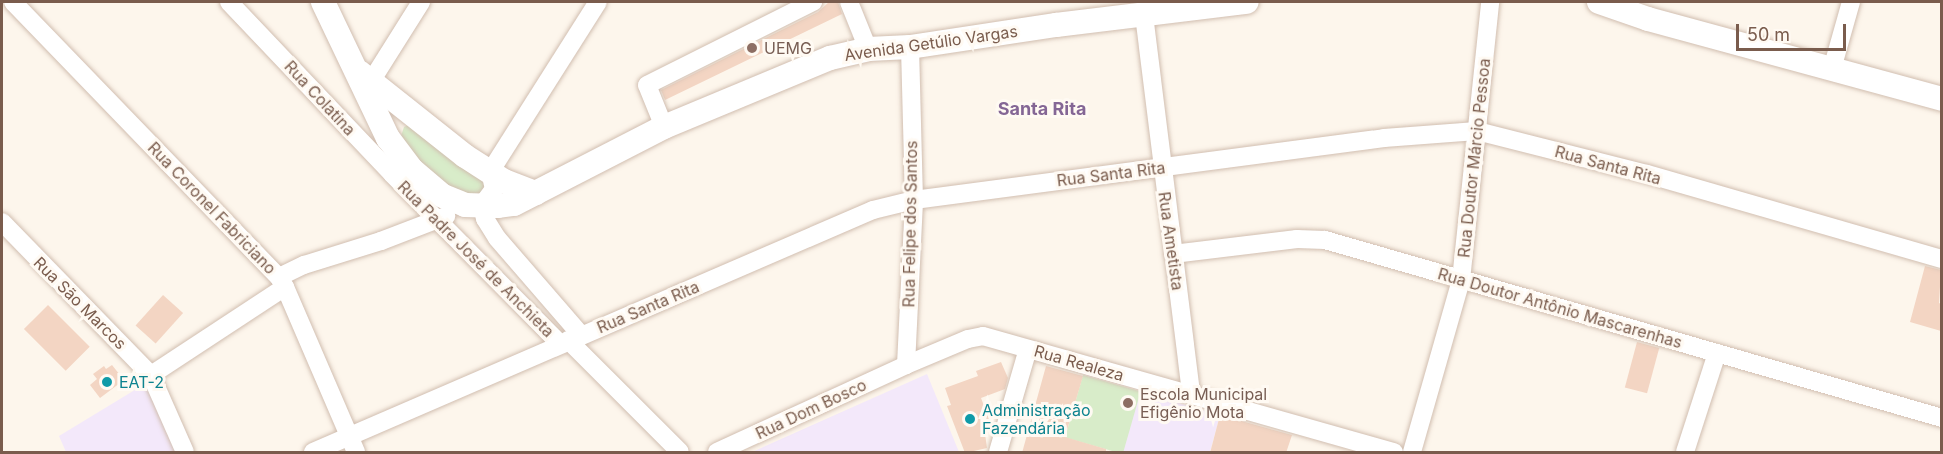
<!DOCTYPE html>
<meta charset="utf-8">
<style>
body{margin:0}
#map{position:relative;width:1943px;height:454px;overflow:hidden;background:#fdf6ec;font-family:Inter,sans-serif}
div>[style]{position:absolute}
.education>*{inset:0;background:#f3e8fa}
.green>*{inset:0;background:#d8ecc9;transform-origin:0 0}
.building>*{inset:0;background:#f3d5c3;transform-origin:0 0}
.roads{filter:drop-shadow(0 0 2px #d1beb0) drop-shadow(0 0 2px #d1beb0)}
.street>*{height:18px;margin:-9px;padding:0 9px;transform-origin:9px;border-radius:9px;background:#fff}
.secondary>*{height:24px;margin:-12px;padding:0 12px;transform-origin:12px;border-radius:12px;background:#fff}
.dots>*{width:16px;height:16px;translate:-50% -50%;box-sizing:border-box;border:3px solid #fffaf3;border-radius:50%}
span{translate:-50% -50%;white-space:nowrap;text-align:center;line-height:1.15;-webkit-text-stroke:6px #fffaf3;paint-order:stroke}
.street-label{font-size:16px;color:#7a5c4d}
.education-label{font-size:16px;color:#785e54}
.left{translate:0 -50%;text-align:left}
.culture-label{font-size:16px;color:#0d838f}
.neighbourhood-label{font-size:18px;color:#846695;font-weight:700}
.frame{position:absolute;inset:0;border:3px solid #7a5c4d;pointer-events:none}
.scale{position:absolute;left:1736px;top:24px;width:110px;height:27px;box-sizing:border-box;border:3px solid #7a5c4d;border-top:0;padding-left:8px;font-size:18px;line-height:21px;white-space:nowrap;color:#7a5c4d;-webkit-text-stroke:4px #fffaf3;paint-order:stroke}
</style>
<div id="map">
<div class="education">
<i style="clip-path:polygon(927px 374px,959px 452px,752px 452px)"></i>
<i style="clip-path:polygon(1083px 375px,1220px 415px,1210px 452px,1117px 452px)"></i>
<i style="clip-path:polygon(148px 382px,177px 452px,66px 452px,59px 436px)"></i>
</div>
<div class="green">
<i style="clip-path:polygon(408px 125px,487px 181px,486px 190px,474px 200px,429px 177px,400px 139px,404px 127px)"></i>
<i style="left:1083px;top:375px;width:60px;height:65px;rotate:16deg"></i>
</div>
<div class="building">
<i style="clip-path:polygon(829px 2px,838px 2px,842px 14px,665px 100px,661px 90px,818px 12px)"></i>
<i style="clip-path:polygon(1925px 266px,1941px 270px,1939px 303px,1941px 304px,1941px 331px,1910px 322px)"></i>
<i style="left:163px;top:295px;width:27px;height:41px;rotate:42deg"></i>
<i style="left:48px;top:305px;width:59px;height:34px;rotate:45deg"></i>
<i style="left:1637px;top:342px;width:23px;height:47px;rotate:15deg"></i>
<i style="clip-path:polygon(1001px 362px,1008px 378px,1005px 389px,981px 398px,993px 429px,985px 434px,987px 448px,965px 453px,947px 406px,951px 405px,945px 388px,978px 376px,976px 371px)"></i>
<i style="clip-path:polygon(112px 365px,124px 380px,100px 398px,90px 385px,97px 379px,93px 374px,104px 366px,106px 369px)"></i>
<i style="clip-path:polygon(1046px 366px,1083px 376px,1065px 437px,1106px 449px,1106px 453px,1022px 453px)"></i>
<i style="clip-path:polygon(1220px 415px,1292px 435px,1286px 453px,1210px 453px)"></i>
</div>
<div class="roads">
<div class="street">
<i style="left:13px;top:2px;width:383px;rotate:46deg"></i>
<i style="left:279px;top:277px;width:12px;rotate:59deg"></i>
<i style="left:285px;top:287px;width:180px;rotate:66.7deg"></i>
<i style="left:229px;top:2px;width:237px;rotate:46.5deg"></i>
<i style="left:392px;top:174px;width:239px;rotate:45.3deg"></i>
<i style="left:849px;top:2px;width:51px;rotate:68deg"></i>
<i style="left:1144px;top:15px;width:382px;rotate:82.9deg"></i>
<i style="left:1832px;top:69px;width:70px;rotate:-74.2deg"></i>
<i style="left:365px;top:91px;width:105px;rotate:-57.8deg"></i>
<i style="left:664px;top:127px;width:45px;rotate:-112deg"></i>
<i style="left:647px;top:85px;width:186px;rotate:-26.6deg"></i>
<i style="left:2px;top:222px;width:214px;rotate:45.8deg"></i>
<i style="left:151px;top:375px;width:84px;rotate:66.2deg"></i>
<i style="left:1173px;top:254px;width:125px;rotate:-6.9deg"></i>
<i style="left:1297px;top:239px;width:28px;rotate:2deg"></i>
<i style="left:1325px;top:240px;width:642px;rotate:16.09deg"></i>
<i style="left:279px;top:277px;width:28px;rotate:-26deg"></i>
<i style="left:304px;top:265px;width:81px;rotate:-17.3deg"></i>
<i style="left:381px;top:241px;width:70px;rotate:-21deg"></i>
<i style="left:581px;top:335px;width:128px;rotate:-130.9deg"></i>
<i style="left:497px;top:238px;width:22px;rotate:-122deg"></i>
<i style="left:485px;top:219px;width:14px;rotate:-102deg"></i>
<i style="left:482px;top:205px;width:20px;rotate:-53deg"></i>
<i style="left:494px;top:189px;width:17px;rotate:-103deg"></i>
<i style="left:490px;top:172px;width:201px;rotate:-57.6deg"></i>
<i style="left:568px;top:340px;width:158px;rotate:45deg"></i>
<i style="left:906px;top:365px;width:165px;rotate:-87.2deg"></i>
<i style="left:914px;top:200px;width:153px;rotate:-91.5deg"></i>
<i style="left:151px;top:375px;width:160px;rotate:-33.3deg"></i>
<i style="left:313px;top:452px;width:610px;rotate:-23.37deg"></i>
<i style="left:873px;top:210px;width:42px;rotate:-13.7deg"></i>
<i style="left:914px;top:200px;width:474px;rotate:-7.5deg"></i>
<i style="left:1384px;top:138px;width:93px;rotate:-4.3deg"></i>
<i style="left:1477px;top:131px;width:175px;rotate:14.2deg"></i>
<i style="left:1647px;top:174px;width:307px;rotate:16.1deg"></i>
<i style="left:717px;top:452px;width:208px;rotate:-24.7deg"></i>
<i style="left:906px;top:365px;width:67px;rotate:-22.8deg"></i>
<i style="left:968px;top:339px;width:15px;rotate:-11deg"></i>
<i style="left:983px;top:336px;width:427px;rotate:15.8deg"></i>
<i style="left:998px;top:452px;width:107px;rotate:-73.8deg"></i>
<i style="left:1412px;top:452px;width:179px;rotate:-74.1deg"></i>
<i style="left:1461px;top:280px;width:280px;rotate:-84deg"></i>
<i style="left:1685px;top:452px;width:104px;rotate:-72.1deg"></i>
</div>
<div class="secondary">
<i style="left:323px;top:2px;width:151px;rotate:64.5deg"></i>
<i style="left:388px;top:138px;width:39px;rotate:53deg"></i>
<i style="left:411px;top:169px;width:42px;rotate:40.2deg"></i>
<i style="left:443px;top:196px;width:24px;rotate:22deg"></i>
<i style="left:465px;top:205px;width:32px;rotate:2deg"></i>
<i style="left:497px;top:206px;width:17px;rotate:-7deg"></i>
<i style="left:514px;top:204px;width:169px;rotate:-27.2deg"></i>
<i style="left:664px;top:127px;width:180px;rotate:-22.6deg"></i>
<i style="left:830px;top:58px;width:39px;rotate:-13deg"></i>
<i style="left:868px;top:49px;width:42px;rotate:-2.7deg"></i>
<i style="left:910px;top:47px;width:148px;rotate:-8.6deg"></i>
<i style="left:1056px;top:25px;width:192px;rotate:-6.9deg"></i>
<i style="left:1599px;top:2px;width:52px;rotate:19.1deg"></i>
<i style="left:1648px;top:19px;width:305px;rotate:15.2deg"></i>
<i style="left:359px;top:72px;width:135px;rotate:38.4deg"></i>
<i style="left:465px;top:156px;width:46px;rotate:32.7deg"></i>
<i style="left:504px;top:181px;width:34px;rotate:21deg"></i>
</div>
</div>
<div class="dots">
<i style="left:752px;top:48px;background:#8d6e63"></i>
<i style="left:107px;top:382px;background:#0f9aa8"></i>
<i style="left:1128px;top:403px;background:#8d6e63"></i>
<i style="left:970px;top:419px;background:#0f9aa8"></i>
</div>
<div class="street-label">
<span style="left:931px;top:43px;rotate:-8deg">Avenida Getúlio Vargas</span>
<span style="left:320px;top:98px;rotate:47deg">Rua Colatina</span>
<span style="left:1474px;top:158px;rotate:-84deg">Rua Doutor Márcio Pessoa</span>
<span style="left:1608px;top:165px;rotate:15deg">Rua Santa Rita</span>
<span style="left:1111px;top:174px;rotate:-7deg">Rua Santa Rita</span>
<span style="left:212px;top:208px;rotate:46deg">Rua Coronel Fabriciano</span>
<span style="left:910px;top:224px;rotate:-89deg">Rua Felipe dos Santos</span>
<span style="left:1171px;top:241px;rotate:82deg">Rua Ametista</span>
<span style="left:476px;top:259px;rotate:45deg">Rua Padre José de Anchieta</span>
<span style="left:80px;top:303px;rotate:45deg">Rua São Marcos</span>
<span style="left:648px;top:307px;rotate:-23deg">Rua Santa Rita</span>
<span style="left:1560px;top:308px;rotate:16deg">Rua Doutor Antônio Mascarenhas</span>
<span style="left:1079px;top:363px;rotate:16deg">Rua Realeza</span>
<span style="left:811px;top:409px;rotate:-25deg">Rua Dom Bosco</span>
</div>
<div class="education-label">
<span class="left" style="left:764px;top:48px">UEMG</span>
<span class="left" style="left:1140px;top:403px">Escola Municipal<br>Efigênio Mota</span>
</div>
<div class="culture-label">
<span class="left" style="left:119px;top:382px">EAT-2</span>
<span class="left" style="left:982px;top:419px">Administração<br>Fazendária</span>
</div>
<div class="neighbourhood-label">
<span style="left:1042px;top:109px">Santa Rita</span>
</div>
<div class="frame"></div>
<div class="scale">50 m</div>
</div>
